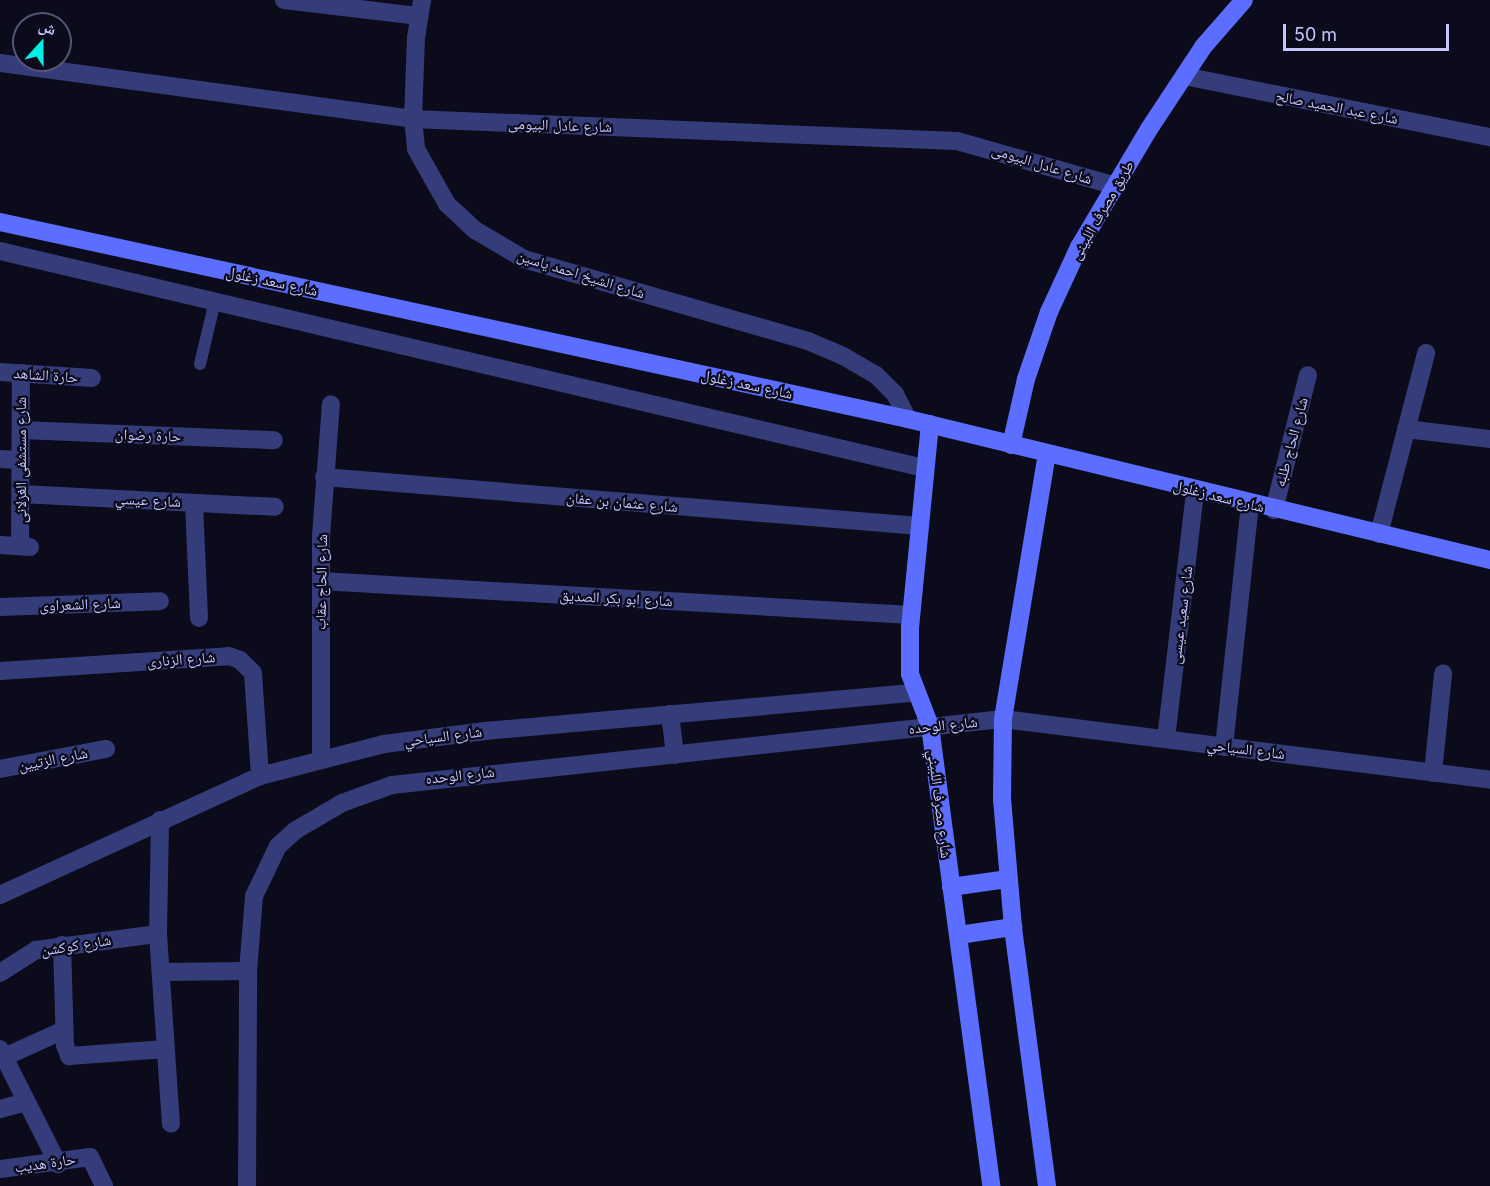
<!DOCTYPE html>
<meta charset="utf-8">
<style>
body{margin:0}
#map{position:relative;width:1490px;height:1186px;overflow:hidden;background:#0b0b1b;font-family:Inter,"Noto Naskh Arabic",sans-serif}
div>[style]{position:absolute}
.lane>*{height:12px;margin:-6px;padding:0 6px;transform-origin:6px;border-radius:6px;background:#353c7a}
.street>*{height:18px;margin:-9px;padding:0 9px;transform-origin:9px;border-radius:9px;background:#353c7a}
.secondary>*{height:18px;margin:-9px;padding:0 9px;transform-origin:9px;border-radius:9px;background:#5c6eff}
span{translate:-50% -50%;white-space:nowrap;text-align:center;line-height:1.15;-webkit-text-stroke:4.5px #0b0b1b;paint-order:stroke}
.street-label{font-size:15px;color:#c5c6ff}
.north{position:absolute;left:12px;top:12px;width:60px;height:60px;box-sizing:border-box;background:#0b0b1b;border:2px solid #555676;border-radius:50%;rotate:21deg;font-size:16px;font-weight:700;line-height:24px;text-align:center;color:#c5c6ff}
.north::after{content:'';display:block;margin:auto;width:21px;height:27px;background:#00f0e7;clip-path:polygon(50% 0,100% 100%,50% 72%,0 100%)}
.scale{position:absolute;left:1283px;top:24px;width:166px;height:27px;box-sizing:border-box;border:3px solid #c5c6ff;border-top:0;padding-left:8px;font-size:18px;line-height:21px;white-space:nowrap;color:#c5c6ff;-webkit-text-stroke:4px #0b0b1b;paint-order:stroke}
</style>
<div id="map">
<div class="lane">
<i style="left:200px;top:364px;width:65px;rotate:-76.6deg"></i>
</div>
<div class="street">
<i style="left:284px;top:0;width:136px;rotate:6.8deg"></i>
<i style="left:422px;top:0;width:37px;rotate:99deg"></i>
<i style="left:416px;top:37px;width:82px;rotate:92.1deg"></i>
<i style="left:413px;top:119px;width:30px;rotate:84deg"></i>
<i style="left:416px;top:149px;width:63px;rotate:60.6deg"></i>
<i style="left:447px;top:204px;width:38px;rotate:43deg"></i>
<i style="left:475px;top:230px;width:57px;rotate:30.6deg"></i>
<i style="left:524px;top:259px;width:296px;rotate:16.1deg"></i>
<i style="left:808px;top:341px;width:38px;rotate:23deg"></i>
<i style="left:843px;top:356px;width:38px;rotate:30deg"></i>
<i style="left:876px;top:375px;width:27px;rotate:45deg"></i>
<i style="left:895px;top:394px;width:28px;rotate:63deg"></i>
<i style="left:0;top:63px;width:417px;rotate:7.7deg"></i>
<i style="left:413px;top:119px;width:544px;rotate:2.32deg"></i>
<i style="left:957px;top:141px;width:165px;rotate:15.8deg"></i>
<i style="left:1184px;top:76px;width:312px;rotate:11.3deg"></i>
<i style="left:0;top:251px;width:949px;rotate:13.22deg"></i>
<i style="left:0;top:372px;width:92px;rotate:3.7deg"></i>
<i style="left:1406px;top:429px;width:85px;rotate:6.8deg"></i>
<i style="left:21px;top:430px;width:253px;rotate:2.3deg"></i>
<i style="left:0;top:459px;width:21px;rotate:3deg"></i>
<i style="left:324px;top:477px;width:597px;rotate:4.71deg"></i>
<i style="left:21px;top:494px;width:254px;rotate:2.9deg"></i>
<i style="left:194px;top:503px;width:115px;rotate:87.5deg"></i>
<i style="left:1274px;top:510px;width:139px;rotate:-75.9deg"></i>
<i style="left:1379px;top:534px;width:187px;rotate:-75.4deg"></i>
<i style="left:0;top:545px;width:30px;rotate:4deg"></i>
<i style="left:20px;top:546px;width:173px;rotate:-89.7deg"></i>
<i style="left:321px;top:581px;width:591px;rotate:3.3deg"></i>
<i style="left:0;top:607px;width:160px;rotate:-2.1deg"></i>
<i style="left:0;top:671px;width:229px;rotate:-3.7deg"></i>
<i style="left:229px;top:656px;width:12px;rotate:20deg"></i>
<i style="left:240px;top:660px;width:18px;rotate:45deg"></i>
<i style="left:253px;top:673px;width:103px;rotate:86.1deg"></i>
<i style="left:670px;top:714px;width:41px;rotate:83deg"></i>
<i style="left:1166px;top:739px;width:250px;rotate:-83.3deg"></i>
<i style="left:1224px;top:747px;width:244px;rotate:-83.9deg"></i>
<i style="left:321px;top:760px;width:224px;rotate:-90deg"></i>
<i style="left:321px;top:536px;width:132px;rotate:-85.7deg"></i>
<i style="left:0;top:769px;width:108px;rotate:-10.7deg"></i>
<i style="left:1433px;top:773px;width:100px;rotate:-84.2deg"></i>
<i style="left:160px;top:820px;width:114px;rotate:91deg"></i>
<i style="left:158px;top:934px;width:190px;rotate:86.1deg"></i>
<i style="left:0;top:895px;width:286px;rotate:-24.6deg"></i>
<i style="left:260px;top:776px;width:128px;rotate:-14.5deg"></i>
<i style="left:384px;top:744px;width:102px;rotate:-7.3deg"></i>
<i style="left:485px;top:731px;width:432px;rotate:-5.1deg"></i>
<i style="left:62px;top:945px;width:100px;rotate:88.3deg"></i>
<i style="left:65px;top:1045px;width:12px;rotate:70deg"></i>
<i style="left:69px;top:1056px;width:97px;rotate:-4.1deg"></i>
<i style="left:161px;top:972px;width:87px;rotate:-0.7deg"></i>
<i style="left:0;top:973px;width:43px;rotate:-32.6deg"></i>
<i style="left:36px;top:950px;width:123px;rotate:-7.5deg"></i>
<i style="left:0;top:1049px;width:129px;rotate:63.2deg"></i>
<i style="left:0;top:1059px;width:70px;rotate:-24.4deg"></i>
<i style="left:0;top:1109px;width:27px;rotate:-15deg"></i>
<i style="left:0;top:1169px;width:91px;rotate:-7.6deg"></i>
<i style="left:90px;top:1157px;width:32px;rotate:64deg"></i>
<i style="left:247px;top:1186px;width:215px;rotate:-89.7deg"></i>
<i style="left:248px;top:971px;width:75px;rotate:-85.4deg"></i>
<i style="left:254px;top:896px;width:55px;rotate:-64.4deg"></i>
<i style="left:278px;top:846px;width:24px;rotate:-42deg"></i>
<i style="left:296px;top:830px;width:53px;rotate:-30.4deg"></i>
<i style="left:342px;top:803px;width:53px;rotate:-19.8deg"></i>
<i style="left:392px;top:785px;width:615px;rotate:-6.17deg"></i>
<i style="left:1003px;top:719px;width:491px;rotate:7.1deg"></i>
</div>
<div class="secondary">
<i style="left:0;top:222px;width:929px;rotate:12.24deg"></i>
<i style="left:908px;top:419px;width:599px;rotate:13.62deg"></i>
<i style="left:930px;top:424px;width:204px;rotate:95.6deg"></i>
<i style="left:910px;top:627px;width:47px;rotate:90deg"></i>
<i style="left:910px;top:674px;width:56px;rotate:69deg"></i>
<i style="left:930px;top:726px;width:464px;rotate:82.4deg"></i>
<i style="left:1011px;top:445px;width:68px;rotate:-77.2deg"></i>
<i style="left:1026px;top:379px;width:71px;rotate:-71.1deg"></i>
<i style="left:1049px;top:312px;width:72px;rotate:-65.2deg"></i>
<i style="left:1079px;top:247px;width:137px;rotate:-59.3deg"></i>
<i style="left:1149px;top:129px;width:98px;rotate:-56.6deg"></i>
<i style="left:1203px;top:47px;width:62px;rotate:-48.9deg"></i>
<i style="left:951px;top:887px;width:58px;rotate:-8deg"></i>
<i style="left:959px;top:935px;width:55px;rotate:-8.4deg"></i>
<i style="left:1047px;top:1186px;width:261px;rotate:-97.5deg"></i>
<i style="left:1013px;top:927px;width:128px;rotate:-94.9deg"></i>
<i style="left:1002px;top:799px;width:80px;rotate:-89.3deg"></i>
<i style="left:1003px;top:719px;width:269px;rotate:-80.6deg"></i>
</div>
<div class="street-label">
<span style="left:1337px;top:107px;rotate:11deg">شارع عبد الحميد صالح</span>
<span style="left:560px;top:125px;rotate:2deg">شارع عادل البيومى</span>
<span style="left:1042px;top:164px;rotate:17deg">شارع عادل البيومى</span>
<span style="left:1102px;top:210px;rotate:-60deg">طريق مصرف اللبينى</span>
<span style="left:581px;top:274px;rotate:17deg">شارع الشيخ احمد ياسين</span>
<span style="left:272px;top:281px;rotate:12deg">شارع سعد زغلول</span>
<span style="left:46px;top:375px;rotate:4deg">حارة الشاهد</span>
<span style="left:747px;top:384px;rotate:12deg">شارع سعد زغلول</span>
<span style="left:148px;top:435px;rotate:2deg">حارة رضوان</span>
<span style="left:1291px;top:442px;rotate:-75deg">شارع الحاج طلبه</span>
<span style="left:21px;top:460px;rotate:-90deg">شارع مستشفى الغزلانى</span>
<span style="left:1219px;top:496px;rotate:14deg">شارع سعد زغلول</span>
<span style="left:148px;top:500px;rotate:3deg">شارع عيسي</span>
<span style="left:622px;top:502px;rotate:5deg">شارع عثمان بن عفان</span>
<span style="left:321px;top:582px;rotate:-89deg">شارع الحاج عقاب</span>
<span style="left:616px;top:598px;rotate:3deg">شارع ابو بكر الصديق</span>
<span style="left:80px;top:604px;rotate:-2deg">شارع الشعراوى</span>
<span style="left:1181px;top:615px;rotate:-83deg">شارع سعيد عيسى</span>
<span style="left:181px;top:659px;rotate:-4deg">شارع الزنارى</span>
<span style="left:943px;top:725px;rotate:-6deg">شارع الوحده</span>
<span style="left:443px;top:736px;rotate:-7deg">شارع السياحي</span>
<span style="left:1246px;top:749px;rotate:7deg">شارع السياحي</span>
<span style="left:53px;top:759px;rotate:-11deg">شارع الزتيين</span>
<span style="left:460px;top:775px;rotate:-6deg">شارع الوحده</span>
<span style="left:940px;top:804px;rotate:83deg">شارع مصرف اللبيني</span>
<span style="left:76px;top:945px;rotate:-9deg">شارع كوكشن</span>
<span style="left:45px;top:1163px;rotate:-8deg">حارة هديب</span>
</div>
<div class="north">ش</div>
<div class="scale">50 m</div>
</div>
